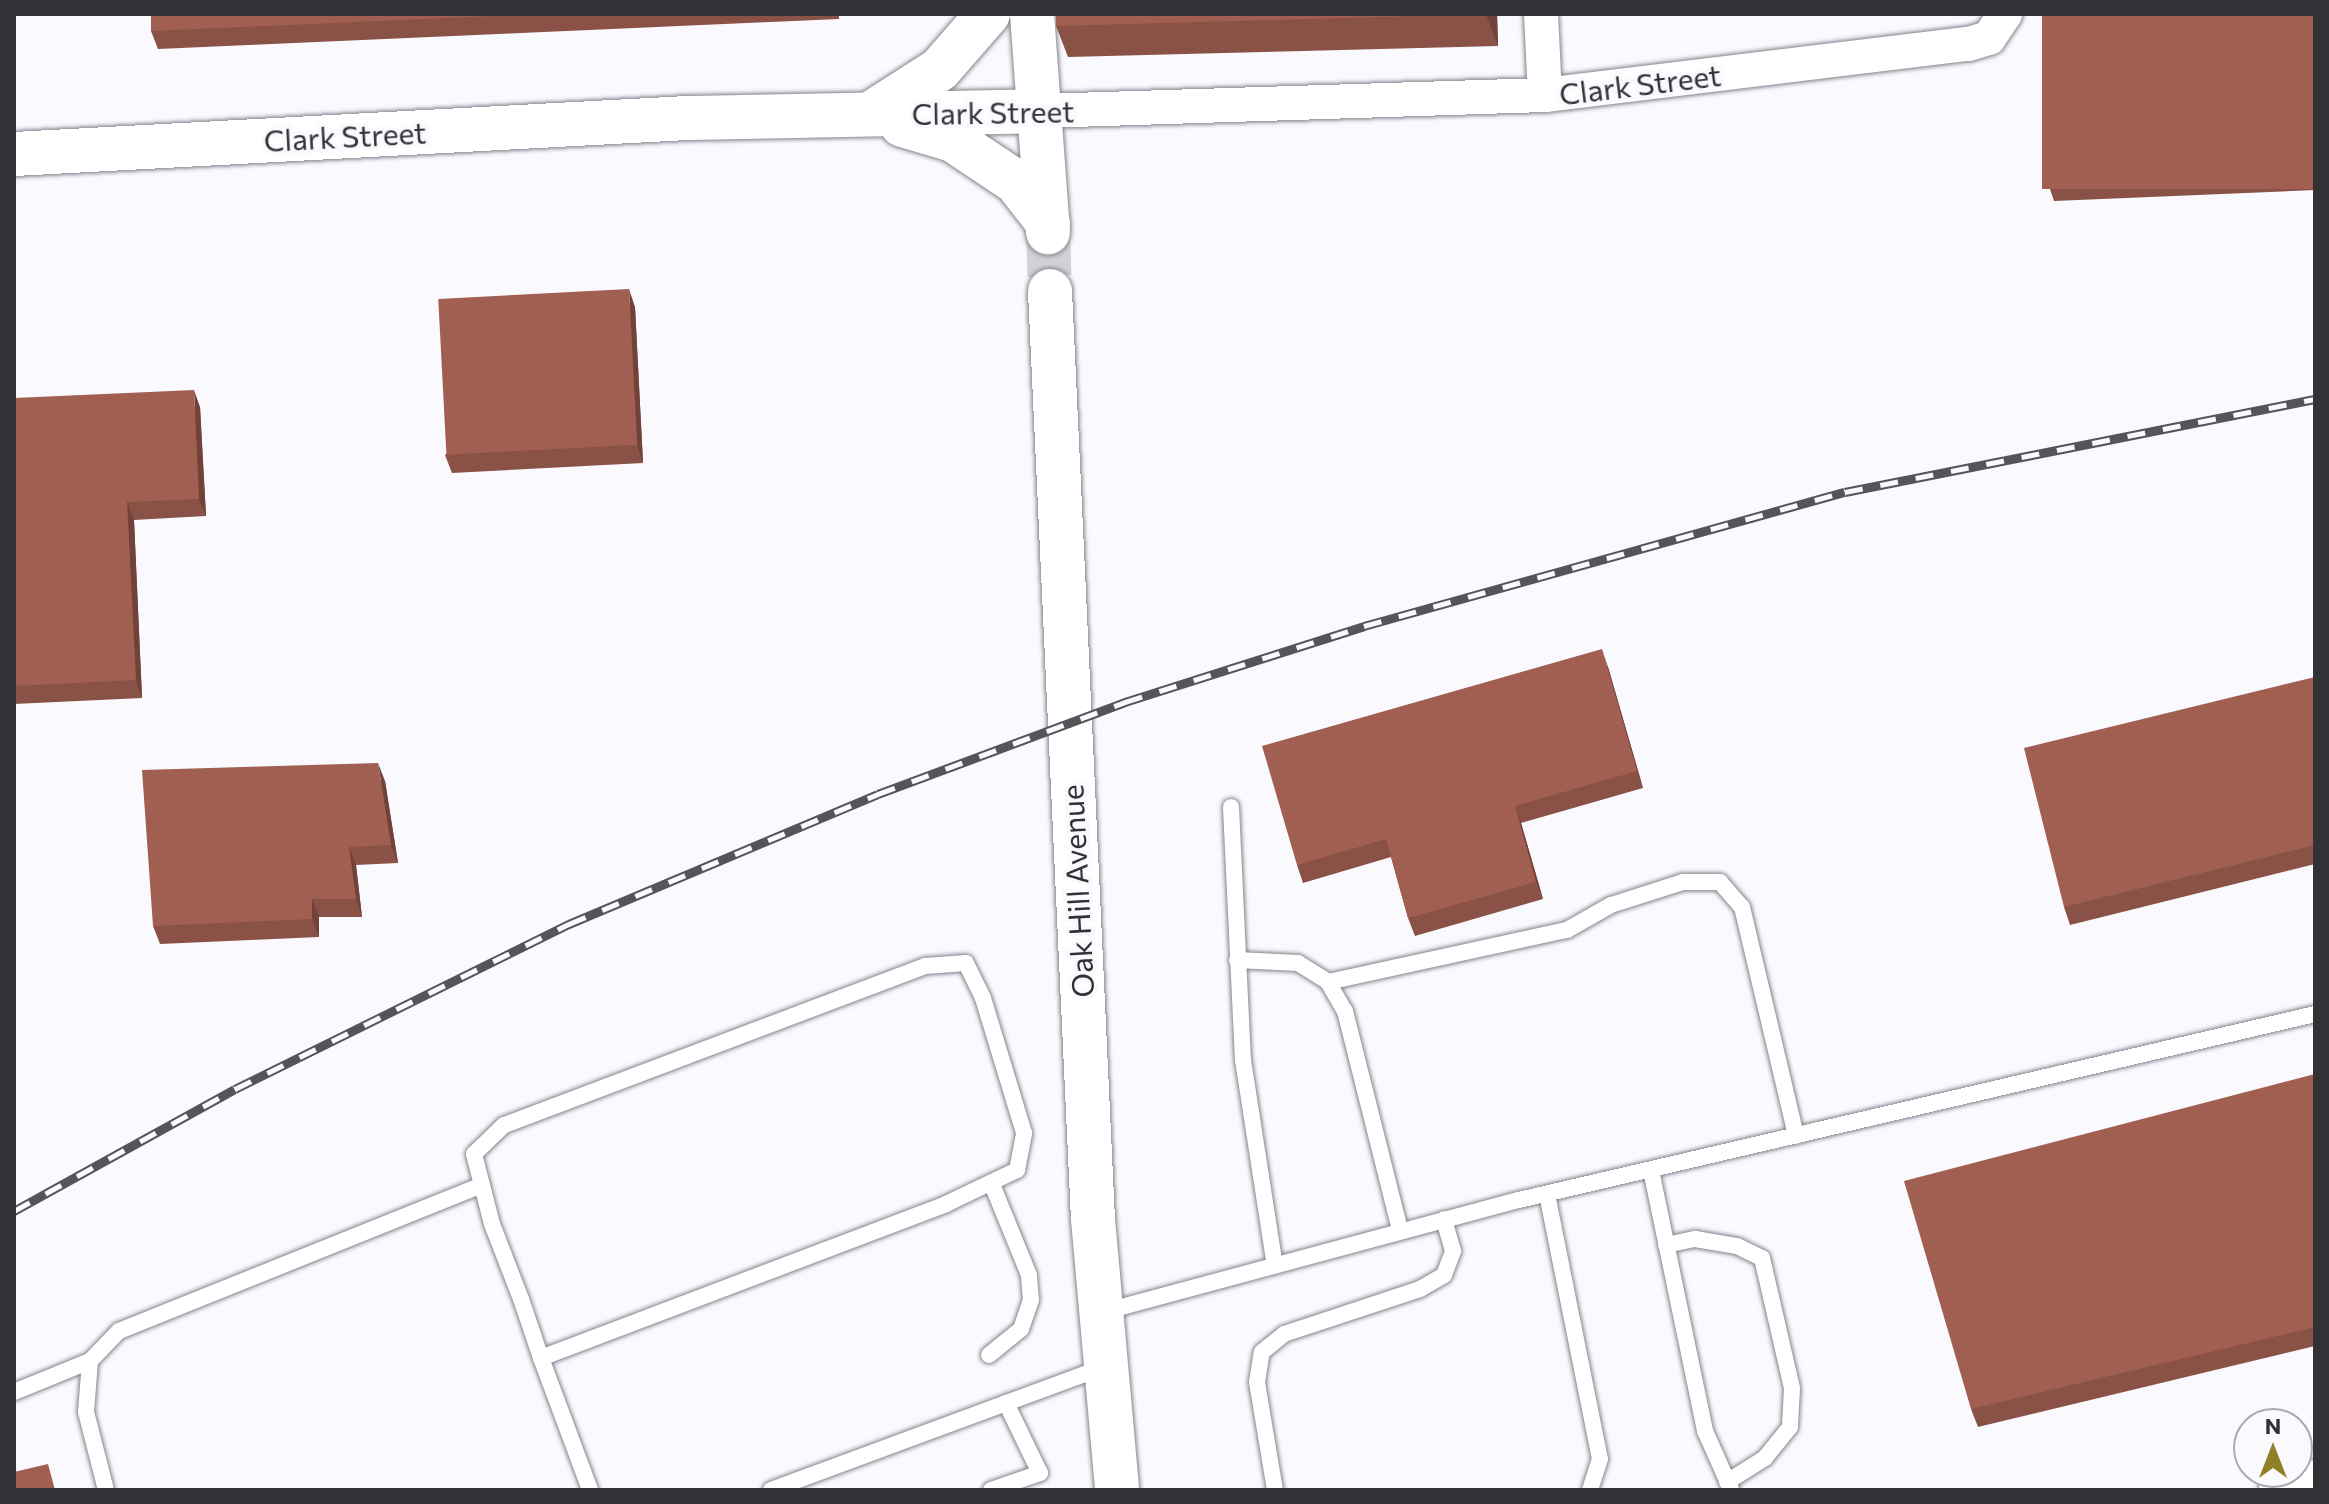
<!DOCTYPE html>
<style>
body{margin:0}
#map{position:relative;width:2329px;height:1504px;overflow:hidden;background:#faf9fe;font-family:Commissioner,sans-serif}
div>[style]{position:absolute}
.secondary-tunnel>*{height:44px;margin-top:-22px;transform-origin:0;background:repeating-linear-gradient(90deg,#d2d1d6 0 44px,transparent 0 66px)}
.roads{filter:drop-shadow(0 0 2px #84838e) drop-shadow(0 0 2px #84838e)}
.lane>*{height:16px;margin:-8px;padding:0 8px;transform-origin:8px;border-radius:8px;background:#fff}
.street>*{height:34px;margin:-17px;padding:0 17px;transform-origin:17px;border-radius:17px;background:#fff}
.secondary>*{height:44px;margin:-22px;padding:0 22px;transform-origin:22px;border-radius:22px;background:#fff}
.rail>*{height:9px;margin-top:-4.5px;transform-origin:0;background:repeating-linear-gradient(90deg,#faf9fe 0 18px,#545459 0 36px);box-sizing:border-box;border-block:2px solid #545459}
.wall>*{inset:0;background:#8a5247}
.shaded-wall>*{inset:0;background:#714239}
.building>*{inset:0;background:#a15f52;transform-origin:0 0}
span{translate:-50% -50%;white-space:nowrap;text-align:center;line-height:1.15;-webkit-text-stroke:8px #faf9fe;paint-order:stroke}
.street-label{font-size:30px;color:#313136}
.frame{position:absolute;inset:0;border:16px solid #313136;pointer-events:none}
.north{position:absolute;left:2233px;top:1408px;width:80px;height:80px;box-sizing:border-box;background:#faf9fe;border:2px solid #aaa9ae;border-radius:50%;rotate:0deg;font-size:22px;font-weight:700;line-height:32px;text-align:center;color:#313136}
.north::after{content:'';display:block;margin:auto;width:28px;height:36px;background:#908027;clip-path:polygon(50% 0,100% 100%,50% 72%,0 100%)}
</style>
<div id="map">
<div class="secondary-tunnel">
<i style="left:1048px;top:232px;width:59px;rotate:88.1deg"></i>
</div>
<div class="roads">
<div class="lane">
<i style="left:1231px;top:807px;width:253px;rotate:87.3deg"></i>
<i style="left:1243px;top:1060px;width:208px;rotate:81.2deg"></i>
<i style="left:1237px;top:960px;width:61px;rotate:2.8deg"></i>
<i style="left:1298px;top:963px;width:36px;rotate:32deg"></i>
<i style="left:1328px;top:982px;width:34px;rotate:60deg"></i>
<i style="left:1345px;top:1011px;width:226px;rotate:75.9deg"></i>
<i style="left:1328px;top:982px;width:245px;rotate:-12.3deg"></i>
<i style="left:1567px;top:930px;width:51px;rotate:-29.6deg"></i>
<i style="left:1611px;top:905px;width:76px;rotate:-17.7deg"></i>
<i style="left:1683px;top:882px;width:37px"></i>
<i style="left:1720px;top:882px;width:33px;rotate:49deg"></i>
<i style="left:1742px;top:907px;width:235px;rotate:76.7deg"></i>
<i style="left:1651px;top:1170px;width:267px;rotate:78.3deg"></i>
<i style="left:1705px;top:1431px;width:64px;rotate:65.9deg"></i>
<i style="left:1547px;top:1194px;width:270px;rotate:78.7deg"></i>
<i style="left:1600px;top:1459px;width:33px;rotate:108deg"></i>
<i style="left:1666px;top:1245px;width:30px;rotate:-12deg"></i>
<i style="left:1695px;top:1239px;width:43px;rotate:9.5deg"></i>
<i style="left:1737px;top:1246px;width:28px;rotate:26deg"></i>
<i style="left:1762px;top:1258px;width:133px;rotate:77deg"></i>
<i style="left:1792px;top:1388px;width:39px;rotate:93deg"></i>
<i style="left:1790px;top:1427px;width:40px;rotate:129deg"></i>
<i style="left:1765px;top:1458px;width:45px;rotate:147.7deg"></i>
<i style="left:1103px;top:1312px;width:431px;rotate:-15.1deg"></i>
<i style="left:1519px;top:1200px;width:817px;rotate:-13.15deg"></i>
<i style="left:989px;top:1355px;width:41px;rotate:-39.1deg"></i>
<i style="left:1021px;top:1329px;width:31px;rotate:-71deg"></i>
<i style="left:1031px;top:1300px;width:25px;rotate:-95deg"></i>
<i style="left:1029px;top:1275px;width:100px;rotate:-112.2deg"></i>
<i style="left:541px;top:1358px;width:433px;rotate:-20.8deg"></i>
<i style="left:946px;top:1204px;width:79px;rotate:-25.6deg"></i>
<i style="left:1017px;top:1170px;width:38px;rotate:-79deg"></i>
<i style="left:1024px;top:1133px;width:141px;rotate:-106.9deg"></i>
<i style="left:983px;top:998px;width:39px;rotate:-116deg"></i>
<i style="left:966px;top:963px;width:41px;rotate:175.8deg"></i>
<i style="left:925px;top:966px;width:450px;rotate:159.3deg"></i>
<i style="left:504px;top:1125px;width:42px;rotate:136deg"></i>
<i style="left:474px;top:1154px;width:72px;rotate:75.6deg"></i>
<i style="left:492px;top:1224px;width:80px;rotate:68.9deg"></i>
<i style="left:521px;top:1299px;width:62px;rotate:71.3deg"></i>
<i style="left:541px;top:1358px;width:141px;rotate:69.6deg"></i>
<i style="left:14px;top:1392px;width:82px;rotate:-22.2deg"></i>
<i style="left:106px;top:1490px;width:81px;rotate:-104.4deg"></i>
<i style="left:86px;top:1412px;width:51px;rotate:-85.5deg"></i>
<i style="left:90px;top:1361px;width:42px;rotate:-46deg"></i>
<i style="left:119px;top:1331px;width:391px;rotate:-21.9deg"></i>
<i style="left:771px;top:1490px;width:354px;rotate:-20.3deg"></i>
<i style="left:991px;top:1490px;width:52px;rotate:-19.1deg"></i>
<i style="left:1040px;top:1473px;width:78px;rotate:-115.9deg"></i>
<i style="left:1275px;top:1490px;width:109px;rotate:-99.5deg"></i>
<i style="left:1257px;top:1382px;width:30px;rotate:-81deg"></i>
<i style="left:1262px;top:1352px;width:28px;rotate:-39deg"></i>
<i style="left:1284px;top:1334px;width:143px;rotate:-18.3deg"></i>
<i style="left:1420px;top:1289px;width:28px;rotate:-30deg"></i>
<i style="left:1444px;top:1275px;width:26px;rotate:-69deg"></i>
<i style="left:1453px;top:1251px;width:33px;rotate:-106deg"></i>
</div>
<div class="street">
<i style="left:1541px;top:14px;width:81px;rotate:87.2deg"></i>
<i style="left:1041px;top:111px;width:504px;rotate:-1.82deg"></i>
<i style="left:1545px;top:95px;width:427px;rotate:-6.9deg"></i>
<i style="left:1969px;top:44px;width:21px;rotate:-17deg"></i>
<i style="left:1989px;top:38px;width:29px;rotate:-56deg"></i>
</div>
<div class="secondary">
<i style="left:1032px;top:14px;width:219px;rotate:85.8deg"></i>
<i style="left:870px;top:114px;width:83px;rotate:-32.7deg"></i>
<i style="left:940px;top:69px;width:73px;rotate:-48.9deg"></i>
<i style="left:902px;top:125px;width:53px;rotate:16.4deg"></i>
<i style="left:953px;top:140px;width:76px;rotate:33.7deg"></i>
<i style="left:1016px;top:182px;width:52px;rotate:52deg"></i>
<i style="left:14px;top:154px;width:675px;rotate:-3.06deg"></i>
<i style="left:688px;top:118px;width:353px;rotate:-1.1deg"></i>
<i style="left:1050px;top:291px;width:929px;rotate:87.35deg"></i>
<i style="left:1093px;top:1219px;width:272px;rotate:84.9deg"></i>
<i style="left:2281px;top:1490px;width:35px;rotate:-13deg"></i>
</div>
</div>
<div class="rail">
<i style="left:14px;top:1211px;width:252px;rotate:-28.9deg"></i>
<i style="left:235px;top:1089px;width:373px;rotate:-26.3deg"></i>
<i style="left:569px;top:924px;width:335px;rotate:-22.8deg"></i>
<i style="left:878px;top:794px;width:264px;rotate:-20.4deg"></i>
<i style="left:1125px;top:702px;width:251px;rotate:-17.6deg"></i>
<i style="left:1364px;top:626px;width:499px;rotate:-15.6deg"></i>
<i style="left:1845px;top:492px;width:479px;rotate:-11.2deg"></i>
</div>
<div class="wall">
<i style="clip-path:polygon(151px 14px,839px 14px,839px 19px,158px 49px,151px 31px)"></i>
<i style="clip-path:polygon(1056px 14px,1497px 14px,1498px 46px,1068px 57px,1056px 26px)"></i>
<i style="clip-path:polygon(2315px 14px,2315px 190px,2054px 201px,2050px 189px)"></i>
<i style="clip-path:polygon(635px 307px,643px 463px,452px 473px,445px 455px)"></i>
<i style="clip-path:polygon(14px 398px,200px 407px,206px 516px,134px 520px,142px 698px,14px 704px)"></i>
<i style="clip-path:polygon(1608px 667px,1643px 788px,1521px 823px,1543px 899px,1415px 936px,1408px 918px,1391px 857px,1303px 883px,1297px 865px)"></i>
<i style="clip-path:polygon(2315px 677px,2315px 864px,2070px 925px,2064px 907px)"></i>
<i style="clip-path:polygon(385px 781px,398px 863px,356px 865px,362px 917px,319px 917px,319px 937px,160px 944px,153px 926px)"></i>
<i style="clip-path:polygon(2315px 1074px,2315px 1346px,1978px 1427px,1971px 1409px)"></i>
</div>
<div class="shaded-wall">
<i style="clip-path:polygon(1486px 14px,1497px 14px,1498px 46px)"></i>
<i style="clip-path:polygon(629px 289px,635px 307px,643px 463px,637px 445px)"></i>
<i style="clip-path:polygon(194px 390px,200px 407px,206px 516px,199px 499px)"></i>
<i style="clip-path:polygon(127px 502px,134px 520px,142px 698px,136px 680px)"></i>
<i style="clip-path:polygon(1602px 649px,1608px 667px,1643px 788px,1637px 771px)"></i>
<i style="clip-path:polygon(378px 763px,385px 781px,398px 863px,391px 845px)"></i>
<i style="clip-path:polygon(1515px 806px,1521px 823px,1543px 899px,1536px 882px)"></i>
<i style="clip-path:polygon(349px 847px,356px 865px,362px 917px,356px 899px)"></i>
<i style="clip-path:polygon(312px 899px,319px 917px,319px 937px,312px 919px)"></i>
</div>
<div class="building">
<i style="clip-path:polygon(151px 14px,538px 14px,151px 31px)"></i>
<i style="clip-path:polygon(1056px 14px,1486px 14px,1056px 26px)"></i>
<i style="left:2042px;top:14px;width:273px;height:175px"></i>
<i style="left:629px;top:289px;width:156px;height:191px;rotate:87deg"></i>
<i style="clip-path:polygon(194px 390px,199px 499px,127px 502px,136px 680px,14px 686px,14px 398px)"></i>
<i style="clip-path:polygon(1602px 649px,1637px 771px,1515px 806px,1536px 882px,1408px 918px,1386px 839px,1297px 865px,1262px 746px)"></i>
<i style="clip-path:polygon(2315px 677px,2315px 845px,2064px 907px,2024px 748px)"></i>
<i style="clip-path:polygon(378px 763px,391px 845px,349px 847px,356px 899px,312px 899px,312px 919px,153px 926px,142px 770px)"></i>
<i style="clip-path:polygon(2315px 1074px,2315px 1327px,1971px 1409px,1904px 1181px)"></i>
<i style="clip-path:polygon(48px 1464px,55px 1490px,14px 1490px,14px 1472px)"></i>
</div>
<div class="street-label">
<span style="left:1640px;top:84px;rotate:-7deg">Clark Street</span>
<span style="left:993px;top:112px;rotate:-1deg">Clark Street</span>
<span style="left:345px;top:136px;rotate:-3deg">Clark Street</span>
<span style="left:1077px;top:891px;rotate:-93deg">Oak Hill Avenue</span>
</div>
<div class="frame"></div>
<div class="north">N</div>
</div>
